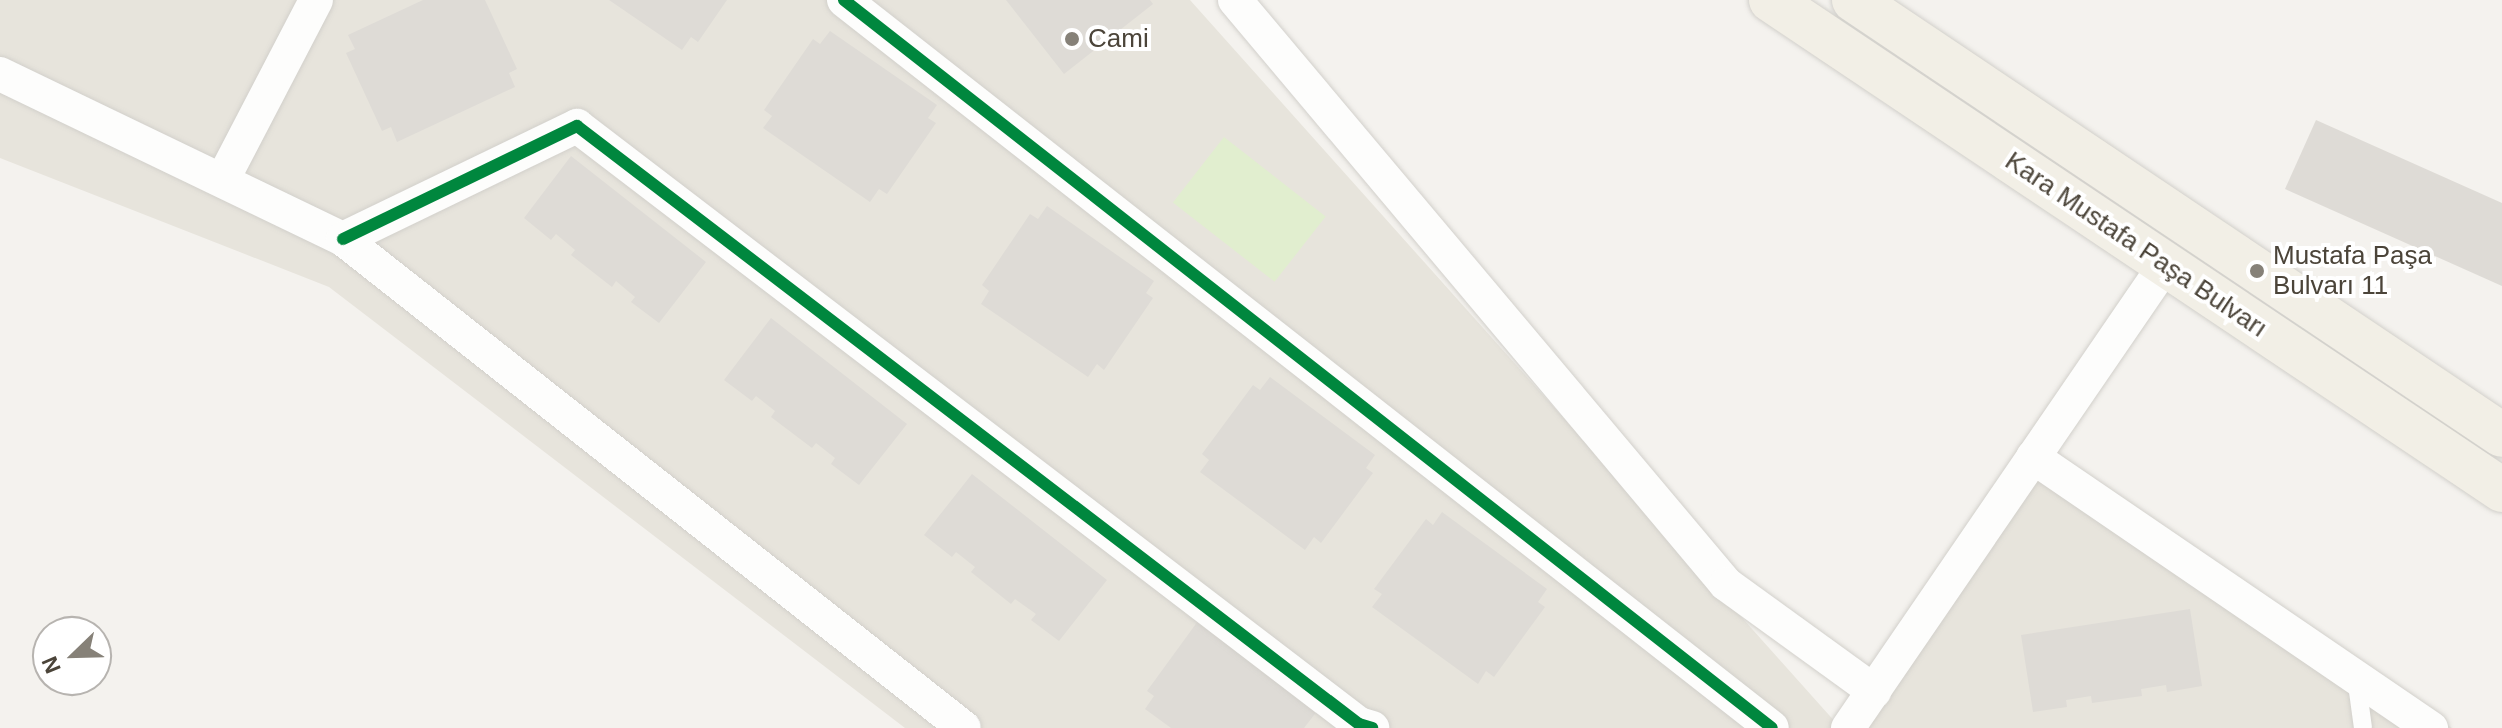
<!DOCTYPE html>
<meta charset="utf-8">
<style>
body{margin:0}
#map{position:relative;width:2502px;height:728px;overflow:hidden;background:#f4f2ee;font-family:Helvetica,sans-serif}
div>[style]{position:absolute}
.residential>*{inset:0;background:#e7e4dc}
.green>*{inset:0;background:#e1eecf;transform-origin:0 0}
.building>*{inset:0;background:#dedbd6}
.roads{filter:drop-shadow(0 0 2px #d2d0cb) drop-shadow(0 0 2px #d2d0cb)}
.lane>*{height:18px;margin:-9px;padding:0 9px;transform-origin:9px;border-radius:9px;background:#fdfdfc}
.street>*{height:34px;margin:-17px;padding:0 17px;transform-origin:17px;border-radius:17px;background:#fdfdfc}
.primary>*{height:44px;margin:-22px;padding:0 22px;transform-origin:22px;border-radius:22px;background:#f2efe6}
.cycleway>*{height:12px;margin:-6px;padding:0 6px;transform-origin:6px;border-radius:6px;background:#00873e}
.dots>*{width:22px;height:22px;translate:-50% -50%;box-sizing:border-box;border:4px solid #fff;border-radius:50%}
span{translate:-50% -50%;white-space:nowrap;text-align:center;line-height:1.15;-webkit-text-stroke:8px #fff;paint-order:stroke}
.poi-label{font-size:26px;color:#4b4439}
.left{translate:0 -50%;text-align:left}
.street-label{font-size:26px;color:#4b4439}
.north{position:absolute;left:32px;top:616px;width:80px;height:80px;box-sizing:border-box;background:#fff;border:2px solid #b7b4b0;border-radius:50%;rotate:247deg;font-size:22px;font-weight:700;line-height:32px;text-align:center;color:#4b4439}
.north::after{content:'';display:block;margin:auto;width:28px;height:36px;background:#868178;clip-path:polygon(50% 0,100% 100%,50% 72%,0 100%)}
</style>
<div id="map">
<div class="residential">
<i style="clip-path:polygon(0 0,1190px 0,1837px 724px,2025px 442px,2452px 728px,905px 728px,329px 287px,0 158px)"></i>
</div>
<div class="green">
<i style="left:1224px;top:137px;width:129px;height:83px;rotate:38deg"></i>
</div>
<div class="building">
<i style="clip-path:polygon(423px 0,485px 0,517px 69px,509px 73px,515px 87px,397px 142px,391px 127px,382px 131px,346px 53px,355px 49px,348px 35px)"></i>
<i style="clip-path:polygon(609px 0,727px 0,698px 42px,691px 37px,682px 50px)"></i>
<i style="clip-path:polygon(1006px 0,1150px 0,1153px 4px,1064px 74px)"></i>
<i style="clip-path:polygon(830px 31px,937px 105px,928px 118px,936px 123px,887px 194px,879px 189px,870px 202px,763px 128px,772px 116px,764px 110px,813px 39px,820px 44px)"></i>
<i style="clip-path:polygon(2316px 120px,2502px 203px,2502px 286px,2285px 189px)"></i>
<i style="clip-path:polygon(571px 156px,706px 262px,659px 323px,631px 302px,635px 297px,616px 281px,612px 287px,571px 255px,575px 250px,556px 234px,551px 240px,524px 218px)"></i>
<i style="clip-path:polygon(1047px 206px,1154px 281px,1146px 293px,1153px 298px,1104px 370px,1097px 364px,1088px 377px,981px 304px,989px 291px,982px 285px,1030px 214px,1038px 219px)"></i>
<i style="clip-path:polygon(771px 318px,907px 424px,859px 485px,831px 464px,835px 458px,816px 443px,812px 448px,771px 417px,775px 411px,756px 396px,752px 401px,724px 380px)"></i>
<i style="clip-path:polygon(1270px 377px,1375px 455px,1366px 468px,1373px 473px,1321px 543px,1314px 537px,1305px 550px,1200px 472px,1209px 460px,1202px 454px,1253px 385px,1260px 390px)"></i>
<i style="clip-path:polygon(972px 474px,1107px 580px,1059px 641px,1031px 620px,1036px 614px,1015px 599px,1011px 604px,971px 572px,975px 567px,956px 552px,952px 557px,924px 535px)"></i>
<i style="clip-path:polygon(1442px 512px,1547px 589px,1538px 602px,1545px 607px,1494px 677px,1486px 671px,1478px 684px,1372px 607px,1382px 594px,1374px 589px,1426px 519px,1433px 525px)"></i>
<i style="clip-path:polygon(2190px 609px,2202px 686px,2167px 692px,2166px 685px,2141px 689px,2142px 696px,2092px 703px,2091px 696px,2066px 700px,2067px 707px,2033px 712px,2021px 635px)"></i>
<i style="clip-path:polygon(1198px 621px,1318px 710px,1304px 728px,1171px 728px,1145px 709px,1154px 696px,1147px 691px)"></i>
</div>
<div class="roads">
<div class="lane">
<i style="left:2356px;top:677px;width:51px;rotate:82.2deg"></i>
</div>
<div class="street">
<i style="left:844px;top:0;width:1179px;rotate:38.11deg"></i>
<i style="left:1235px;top:0;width:763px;rotate:49.94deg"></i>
<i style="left:1726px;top:584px;width:183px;rotate:35.9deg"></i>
<i style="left:0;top:74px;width:381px;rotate:25.7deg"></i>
<i style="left:343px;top:239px;width:790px;rotate:38.22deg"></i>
<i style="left:224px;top:177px;width:199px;rotate:-62.5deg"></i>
<i style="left:343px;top:239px;width:260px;rotate:-25.8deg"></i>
<i style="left:577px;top:126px;width:984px;rotate:37.41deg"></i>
<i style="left:1359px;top:724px;width:14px;rotate:17deg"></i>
<i style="left:2033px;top:457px;width:482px;rotate:34.3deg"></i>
<i style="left:1848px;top:728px;width:561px;rotate:-55.6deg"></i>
</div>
<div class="primary">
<i style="left:1771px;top:0;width:880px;rotate:33.83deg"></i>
<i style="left:1854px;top:0;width:780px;rotate:33.87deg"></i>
</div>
</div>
<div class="cycleway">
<i style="left:844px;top:0;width:1179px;rotate:38.11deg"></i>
<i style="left:343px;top:239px;width:260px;rotate:-25.8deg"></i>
<i style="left:577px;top:126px;width:984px;rotate:37.41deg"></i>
<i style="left:1359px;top:724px;width:14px;rotate:17deg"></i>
</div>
<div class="dots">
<i style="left:1072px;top:39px;background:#868178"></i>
<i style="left:2257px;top:271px;background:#868178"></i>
</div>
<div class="poi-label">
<span class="left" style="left:1088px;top:39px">Cami</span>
<span class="left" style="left:2273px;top:271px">Mustafa Paşa<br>Bulvarı 11</span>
</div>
<div class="street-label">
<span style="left:2136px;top:245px;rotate:34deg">Kara Mustafa Paşa Bulvarı</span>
</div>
<div class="north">N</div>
</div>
